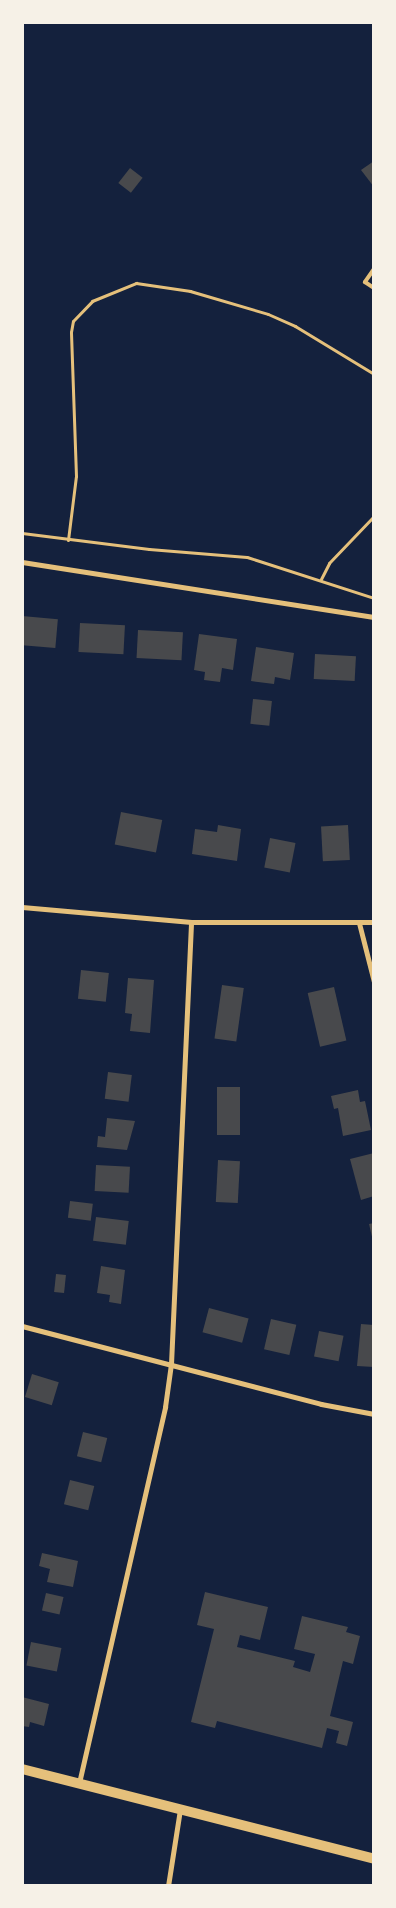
<!DOCTYPE html>
<style>
body{margin:0}
#map{position:relative;width:396px;height:1908px;overflow:hidden;background:#14213d;font-family:"PT Sans",sans-serif}
div>[style]{position:absolute}
.building>*{inset:0;background:#48494c;transform-origin:0 0}
.path>*{height:3px;margin:-1.5px;padding:0 1.5px;transform-origin:1.5px;border-radius:1.5px;background:#e5c07b}
.service>*{height:4px;margin:-2px;padding:0 2px;transform-origin:2px;border-radius:2px;background:#e5c07b}
.minor>*{height:5px;margin:-2.5px;padding:0 2.5px;transform-origin:2.5px;border-radius:2.5px;background:#e5c07b}
.secondary>*{height:10px;margin:-5px;padding:0 5px;transform-origin:5px;border-radius:5px;background:#e5c07b}
span{translate:-50% -50%;white-space:nowrap;text-align:center;line-height:1.15;-webkit-text-stroke:4px #f6f1e7;paint-order:stroke}
.frame{position:absolute;inset:0;border:24px solid #f6f1e7;pointer-events:none}
</style>
<div id="map">
<div class="building">
<i style="clip-path:polygon(374px 161px,374px 187px,361px 170px)"></i>
<i style="left:130px;top:168px;width:16px;height:19px;rotate:38deg"></i>
<i style="left:22px;top:616px;width:36px;height:29px;rotate:5deg"></i>
<i style="left:80px;top:623px;width:45px;height:29px;rotate:3deg"></i>
<i style="left:138px;top:630px;width:45px;height:28px;rotate:3deg"></i>
<i style="clip-path:polygon(199px 634px,237px 639px,233px 670px,222px 668px,220px 682px,204px 680px,205px 672px,194px 670px)"></i>
<i style="clip-path:polygon(256px 647px,294px 653px,290px 680px,275px 677px,274px 684px,251px 681px)"></i>
<i style="left:315px;top:654px;width:41px;height:25px;rotate:3deg"></i>
<i style="left:253px;top:699px;width:19px;height:25px;rotate:6deg"></i>
<i style="left:121px;top:812px;width:42px;height:33px;rotate:11deg"></i>
<i style="clip-path:polygon(218px 825px,241px 829px,237px 861px,192px 854px,195px 829px,217px 832px)"></i>
<i style="left:348px;top:825px;width:35px;height:27px;rotate:87deg"></i>
<i style="left:270px;top:838px;width:26px;height:30px;rotate:11deg"></i>
<i style="left:81px;top:970px;width:28px;height:29px;rotate:6deg"></i>
<i style="clip-path:polygon(128px 978px,154px 980px,150px 1033px,130px 1031px,132px 1014px,125px 1013px)"></i>
<i style="left:222px;top:985px;width:22px;height:54px;rotate:8deg"></i>
<i style="left:334px;top:987px;width:55px;height:27px;rotate:77deg"></i>
<i style="left:108px;top:1072px;width:24px;height:27px;rotate:7deg"></i>
<i style="left:217px;top:1087px;width:23px;height:48px"></i>
<i style="clip-path:polygon(358px 1090px,360px 1102px,365px 1101px,371px 1130px,343px 1136px,338px 1108px,334px 1109px,331px 1096px)"></i>
<i style="clip-path:polygon(107px 1118px,135px 1121px,127px 1150px,97px 1147px,98px 1136px,105px 1137px)"></i>
<i style="clip-path:polygon(374px 1153px,374px 1196px,361px 1200px,350px 1159px)"></i>
<i style="left:218px;top:1160px;width:22px;height:42px;rotate:3deg"></i>
<i style="left:96px;top:1165px;width:34px;height:26px;rotate:3deg"></i>
<i style="left:70px;top:1201px;width:23px;height:17px;rotate:7deg"></i>
<i style="left:96px;top:1217px;width:33px;height:24px;rotate:7deg"></i>
<i style="clip-path:polygon(374px 1223px,374px 1241px,373px 1241px,369px 1224px)"></i>
<i style="clip-path:polygon(101px 1266px,125px 1270px,121px 1304px,109px 1302px,110px 1295px,97px 1293px)"></i>
<i style="left:56px;top:1274px;width:10px;height:18px;rotate:6deg"></i>
<i style="left:209px;top:1308px;width:41px;height:25px;rotate:15deg"></i>
<i style="left:271px;top:1319px;width:26px;height:31px;rotate:13deg"></i>
<i style="clip-path:polygon(361px 1324px,374px 1325px,374px 1367px,357px 1366px)"></i>
<i style="left:319px;top:1331px;width:25px;height:26px;rotate:11deg"></i>
<i style="left:32px;top:1374px;width:28px;height:24px;rotate:17deg"></i>
<i style="left:83px;top:1432px;width:25px;height:25px;rotate:14deg"></i>
<i style="left:70px;top:1480px;width:25px;height:25px;rotate:14deg"></i>
<i style="clip-path:polygon(42px 1553px,78px 1561px,73px 1587px,47px 1582px,50px 1569px,39px 1566px)"></i>
<i style="clip-path:polygon(205px 1592px,268px 1607px,260px 1640px,240px 1635px,237px 1647px,295px 1661px,293px 1667px,310px 1672px,315px 1654px,294px 1649px,302px 1616px,348px 1627px,346px 1632px,360px 1636px,353px 1664px,343px 1661px,330px 1716px,353px 1722px,347px 1746px,336px 1743px,339px 1731px,327px 1728px,322px 1748px,217px 1721px,215px 1728px,191px 1722px,214px 1629px,197px 1625px)"></i>
<i style="left:46px;top:1593px;width:18px;height:18px;rotate:13deg"></i>
<i style="left:31px;top:1642px;width:31px;height:24px;rotate:11deg"></i>
<i style="clip-path:polygon(22px 1697px,49px 1704px,44px 1726px,30px 1722px,29px 1727px,22px 1726px)"></i>
</div>
<div class="path">
<i style="left:22px;top:533px;width:128px;rotate:7.2deg"></i>
<i style="left:149px;top:549px;width:98px;rotate:4.7deg"></i>
<i style="left:247px;top:557px;width:133px;rotate:17.9deg"></i>
<i style="left:68px;top:540px;width:64px;rotate:-82.9deg"></i>
<i style="left:76px;top:476px;width:144px;rotate:-92deg"></i>
<i style="left:71px;top:332px;width:11px;rotate:-80deg"></i>
<i style="left:73px;top:321px;width:28px;rotate:-46deg"></i>
<i style="left:92px;top:301px;width:48px;rotate:-22.2deg"></i>
<i style="left:136px;top:283px;width:55px;rotate:8.4deg"></i>
<i style="left:190px;top:291px;width:81px;rotate:16.4deg"></i>
<i style="left:268px;top:314px;width:30px;rotate:24deg"></i>
<i style="left:295px;top:326px;width:92px;rotate:31.3deg"></i>
<i style="left:321px;top:579px;width:18px;rotate:-63deg"></i>
<i style="left:329px;top:563px;width:65px;rotate:-46.2deg"></i>
</div>
<div class="service">
<i style="left:374px;top:269px;width:16px;rotate:125deg"></i>
<i style="left:365px;top:282px;width:11px;rotate:34deg"></i>
</div>
<div class="minor">
<i style="left:22px;top:562px;width:356px;rotate:8.9deg"></i>
<i style="left:22px;top:907px;width:170px;rotate:5.1deg"></i>
<i style="left:191px;top:922px;width:183px"></i>
<i style="left:359px;top:923px;width:61px;rotate:75.7deg"></i>
<i style="left:22px;top:1326px;width:309px;rotate:14.6deg"></i>
<i style="left:321px;top:1404px;width:54px;rotate:10.7deg"></i>
<i style="left:79px;top:1783px;width:386px;rotate:-77.1deg"></i>
<i style="left:165px;top:1407px;width:43px;rotate:-82.1deg"></i>
<i style="left:171px;top:1364px;width:442px;rotate:-87.4deg"></i>
<i style="left:168px;top:1886px;width:78px;rotate:-81.1deg"></i>
</div>
<div class="secondary">
<i style="left:22px;top:1769px;width:363px;rotate:14.3deg"></i>
</div>
<div class="frame"></div>
</div>
